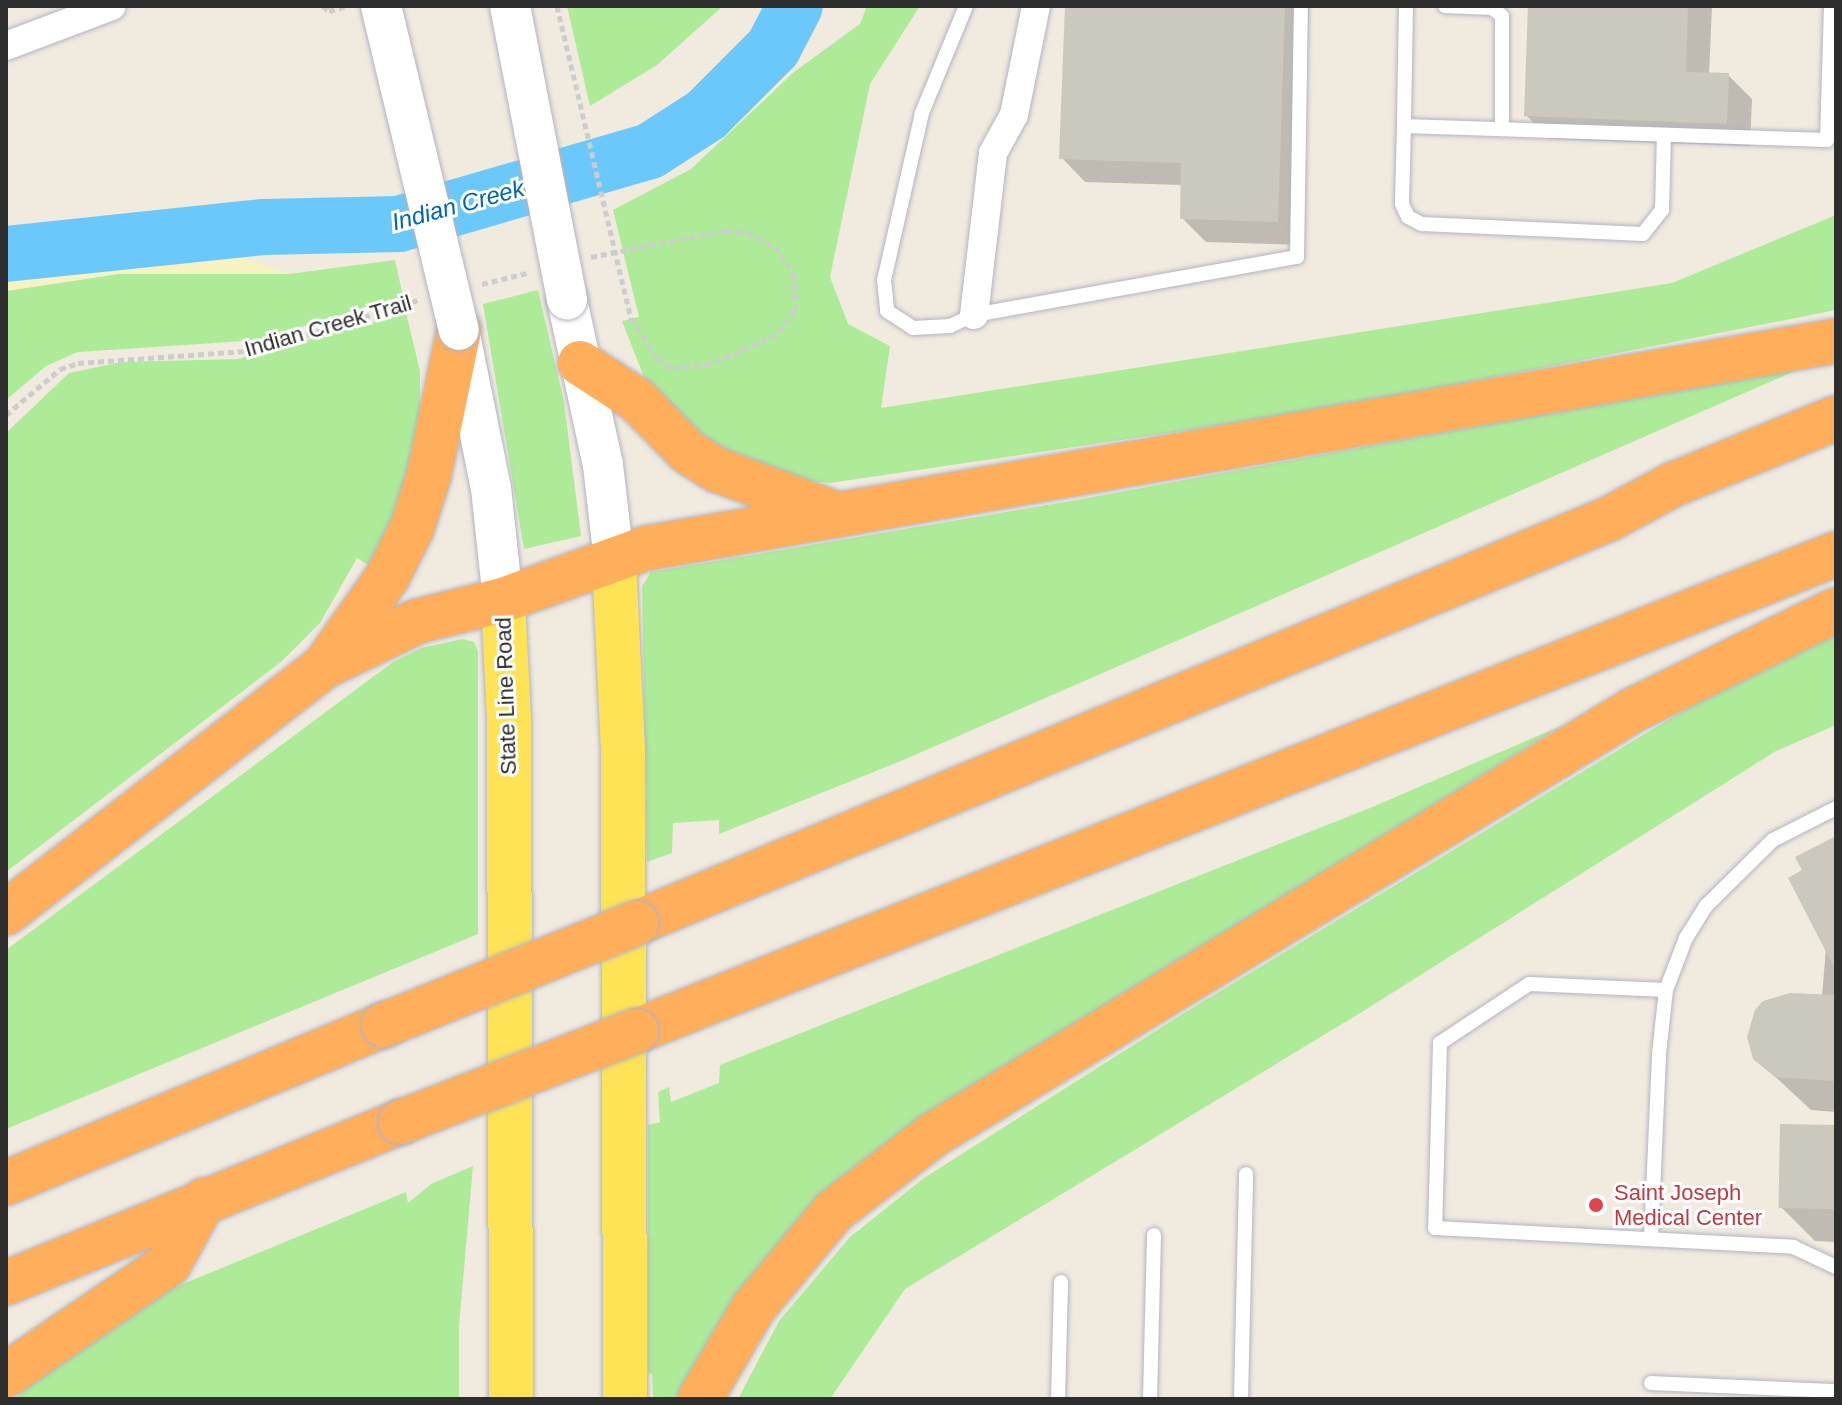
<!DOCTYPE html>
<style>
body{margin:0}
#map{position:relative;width:1842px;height:1405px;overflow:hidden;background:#f0eadf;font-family:Helvetica,sans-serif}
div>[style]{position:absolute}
.green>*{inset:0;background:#aeeb98}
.sand>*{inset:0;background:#f7f2c1}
.shadow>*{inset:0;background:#0003}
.river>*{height:56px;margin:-28px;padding:0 28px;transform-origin:28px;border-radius:28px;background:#6ac9fa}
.building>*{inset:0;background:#cbc8be;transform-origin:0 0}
.path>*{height:5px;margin-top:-2.5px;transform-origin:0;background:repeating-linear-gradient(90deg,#cdcdcd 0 6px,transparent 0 10px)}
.roads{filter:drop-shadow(0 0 2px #b3b4c2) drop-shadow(0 0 2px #b3b4c2)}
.lane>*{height:14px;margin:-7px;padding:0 7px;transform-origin:7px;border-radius:7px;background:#fff}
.street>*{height:28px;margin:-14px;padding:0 14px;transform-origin:14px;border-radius:14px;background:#fff}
.secondary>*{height:40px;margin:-20px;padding:0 20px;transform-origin:20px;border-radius:20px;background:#fff}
.primary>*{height:44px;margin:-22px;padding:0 22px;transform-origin:22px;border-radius:22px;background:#fee357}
.highway>*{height:44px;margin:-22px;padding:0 22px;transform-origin:22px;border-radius:22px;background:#ffaf5b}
.path-bridge>*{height:5px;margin-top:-2.5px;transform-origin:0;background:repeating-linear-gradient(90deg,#cdcdcd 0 6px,transparent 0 10px)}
.bridges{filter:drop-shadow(0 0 2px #b3b4c2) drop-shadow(0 0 2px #b3b4c2)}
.secondary-bridge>*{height:40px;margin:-20px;padding:0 20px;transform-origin:20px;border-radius:20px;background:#fff}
.highway-bridge>*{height:44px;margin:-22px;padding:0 22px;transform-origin:22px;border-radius:22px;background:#ffaf5b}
.dots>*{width:22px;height:22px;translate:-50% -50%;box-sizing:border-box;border:4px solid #fff;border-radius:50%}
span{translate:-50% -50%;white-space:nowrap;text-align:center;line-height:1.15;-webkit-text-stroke:6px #fff;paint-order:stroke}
.street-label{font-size:22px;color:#2e2e2e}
.health-label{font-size:22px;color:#be3a42}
.left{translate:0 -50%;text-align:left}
.water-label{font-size:24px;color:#0166af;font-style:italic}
.frame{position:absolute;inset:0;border:8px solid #2e2e2e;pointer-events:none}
</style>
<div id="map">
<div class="green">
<i style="clip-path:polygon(567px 6px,723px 6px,657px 65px,590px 106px)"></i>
<i style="clip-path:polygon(867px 6px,920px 6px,870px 84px,830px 277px,848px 324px,890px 346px,881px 408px,1672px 283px,1836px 215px,1836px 310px,1338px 408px,830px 483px,776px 478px,739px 466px,665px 407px,644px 377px,622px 321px,639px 317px,613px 210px,691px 169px,794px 72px,860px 24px)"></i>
<i style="clip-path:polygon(395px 260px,403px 296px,259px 340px,78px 352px,46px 366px,6px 400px,6px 291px,118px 274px,289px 274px)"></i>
<i style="clip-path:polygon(538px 290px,564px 402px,581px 536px,524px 549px,483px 304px)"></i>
<i style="clip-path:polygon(406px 313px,420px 371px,420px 421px,402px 510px,370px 566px,357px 558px,320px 623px,281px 662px,6px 872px,6px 433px,69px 373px,122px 362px,238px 359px)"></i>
<i style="clip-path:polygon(1811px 364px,901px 761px,719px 834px,719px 820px,673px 823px,672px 853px,647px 862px,642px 586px,651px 572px,1077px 500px)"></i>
<i style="clip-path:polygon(1836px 632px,1836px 725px,1776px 751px,1365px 1010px,905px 1289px,830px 1399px,738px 1399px,779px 1321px,850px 1237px,924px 1178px,1184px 1013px,1744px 674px)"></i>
<i style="clip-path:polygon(463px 639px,474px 642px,478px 651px,478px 934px,6px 1129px,6px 950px,393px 662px,421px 648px)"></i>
<i style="clip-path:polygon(1563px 725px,948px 1108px,682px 1399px,653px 1399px,652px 1374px,648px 1373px,648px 1125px,660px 1122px,658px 1092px,669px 1087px,671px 1102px,719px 1083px,720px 1065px,1370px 808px)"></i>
<i style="clip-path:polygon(473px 1166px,459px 1326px,459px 1399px,15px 1399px,33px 1380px,166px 1291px,406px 1192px,408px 1203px,431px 1184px)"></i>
</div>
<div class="sand">
<i style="clip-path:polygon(136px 248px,224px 250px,289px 274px,118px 274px,6px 291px,6px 263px)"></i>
</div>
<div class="shadow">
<i style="clip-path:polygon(1067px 6px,1309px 8px,1301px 245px,1206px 242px,1182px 218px,1183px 185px,1085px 182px,1062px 158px)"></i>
<i style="clip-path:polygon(1530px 6px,1712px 6px,1709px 75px,1728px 75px,1752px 99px,1750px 146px,1550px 139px,1526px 115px)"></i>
<i style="clip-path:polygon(1836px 839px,1836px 1112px,1811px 1110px,1755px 1058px,1822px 996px,1826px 948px,1805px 871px)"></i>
<i style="clip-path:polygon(1836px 1127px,1836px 1242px,1815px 1241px,1781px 1207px)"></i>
</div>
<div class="river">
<i style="left:6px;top:254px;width:258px;rotate:-6deg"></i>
<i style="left:263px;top:227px;width:136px;rotate:-1.3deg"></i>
<i style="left:399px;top:224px;width:261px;rotate:-16.2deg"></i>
<i style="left:650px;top:151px;width:67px;rotate:-32.7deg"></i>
<i style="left:706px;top:115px;width:95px;rotate:-45deg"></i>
<i style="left:773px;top:48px;width:47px;rotate:-62.4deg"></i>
</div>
<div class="building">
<i style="clip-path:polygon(1065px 6px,1285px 6px,1278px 222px,1180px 219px,1181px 163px,1059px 159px)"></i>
<i style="clip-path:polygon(1528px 6px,1688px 6px,1686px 72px,1729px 73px,1727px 124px,1524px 116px)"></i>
<i style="clip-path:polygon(1836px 836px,1836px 971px,1788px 878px,1802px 870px,1795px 857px)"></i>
<i style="clip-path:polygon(1790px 993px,1836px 995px,1836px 1081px,1775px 1077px,1753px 1059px,1747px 1037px,1755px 1010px,1763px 1001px)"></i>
<i style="left:1780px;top:1124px;width:56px;height:84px;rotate:1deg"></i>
</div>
<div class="path">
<i style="left:323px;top:6px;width:8px;rotate:40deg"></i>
<i style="left:329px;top:11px;width:18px;rotate:-16deg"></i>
<i style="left:591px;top:257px;width:138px;rotate:-11.3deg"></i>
<i style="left:726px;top:230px;width:22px;rotate:8deg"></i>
<i style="left:748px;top:233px;width:30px;rotate:27deg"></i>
<i style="left:775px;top:247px;width:33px;rotate:55deg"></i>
<i style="left:794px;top:274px;width:37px;rotate:88deg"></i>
<i style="left:795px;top:311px;width:31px;rotate:128deg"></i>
<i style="left:776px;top:335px;width:72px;rotate:156.3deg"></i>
<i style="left:710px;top:364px;width:39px;rotate:174deg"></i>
<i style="left:671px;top:368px;width:19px;rotate:-144deg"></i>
<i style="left:656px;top:357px;width:46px;rotate:-122.7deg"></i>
<i style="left:482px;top:284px;width:46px;rotate:-13.7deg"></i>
<i style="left:6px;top:415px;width:71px;rotate:-40.4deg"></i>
<i style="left:60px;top:369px;width:19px;rotate:-18deg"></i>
<i style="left:78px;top:363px;width:181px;rotate:-4.1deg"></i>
<i style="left:259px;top:350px;width:167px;rotate:-17.5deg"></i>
</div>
<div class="roads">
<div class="lane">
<i style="left:966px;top:6px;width:116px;rotate:112.4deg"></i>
<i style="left:922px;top:113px;width:171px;rotate:102.8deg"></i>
<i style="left:884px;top:280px;width:31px;rotate:84deg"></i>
<i style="left:887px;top:311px;width:31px;rotate:33deg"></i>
<i style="left:913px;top:328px;width:37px;rotate:-3deg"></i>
<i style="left:950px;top:326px;width:26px;rotate:-25deg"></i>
<i style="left:974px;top:315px;width:328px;rotate:-10.2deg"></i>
<i style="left:1297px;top:257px;width:251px;rotate:-89.1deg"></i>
<i style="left:1406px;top:6px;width:120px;rotate:91deg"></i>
<i style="left:1404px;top:126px;width:423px;rotate:1.9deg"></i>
<i style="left:1827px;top:140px;width:134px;rotate:-88.3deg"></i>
<i style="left:1445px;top:6px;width:47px;rotate:2.4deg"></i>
<i style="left:1492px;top:8px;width:13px;rotate:39deg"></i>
<i style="left:1502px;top:16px;width:113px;rotate:90deg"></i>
<i style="left:1404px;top:126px;width:78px;rotate:91.5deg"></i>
<i style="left:1402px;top:204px;width:14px;rotate:65deg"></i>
<i style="left:1408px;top:217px;width:16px;rotate:27deg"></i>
<i style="left:1422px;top:224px;width:221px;rotate:2.6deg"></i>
<i style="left:1643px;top:234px;width:31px;rotate:-52deg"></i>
<i style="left:1662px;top:210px;width:75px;rotate:-88.5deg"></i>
<i style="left:1666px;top:990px;width:137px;rotate:-177.5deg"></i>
<i style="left:1529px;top:984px;width:107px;rotate:146.5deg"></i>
<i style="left:1440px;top:1043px;width:185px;rotate:91.5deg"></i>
<i style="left:1435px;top:1228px;width:359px;rotate:3deg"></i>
<i style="left:1793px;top:1247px;width:47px;rotate:24.9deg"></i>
<i style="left:1651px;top:1239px;width:185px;rotate:-87.5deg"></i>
<i style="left:1659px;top:1054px;width:64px;rotate:-83.8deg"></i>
<i style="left:1666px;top:990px;width:56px;rotate:-69deg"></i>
<i style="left:1686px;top:938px;width:38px;rotate:-58deg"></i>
<i style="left:1706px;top:906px;width:94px;rotate:-44.6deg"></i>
<i style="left:1773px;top:840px;width:71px;rotate:-26.9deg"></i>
<i style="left:1651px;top:1383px;width:185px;rotate:2.5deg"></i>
<i style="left:1058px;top:1399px;width:117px;rotate:-88.5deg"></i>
<i style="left:1150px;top:1399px;width:164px;rotate:-88.6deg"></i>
<i style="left:1241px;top:1399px;width:225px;rotate:-88.7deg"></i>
</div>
<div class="street">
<i style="left:6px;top:46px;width:113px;rotate:-20.7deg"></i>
<i style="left:974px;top:315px;width:163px;rotate:-83.3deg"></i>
<i style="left:993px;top:153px;width:43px;rotate:-61.1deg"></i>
<i style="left:1014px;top:115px;width:111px;rotate:-78.6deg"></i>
</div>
<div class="secondary">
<i style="left:567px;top:300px;width:169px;rotate:77.7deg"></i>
<i style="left:603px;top:465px;width:96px;rotate:83.4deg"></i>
<i style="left:459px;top:330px;width:161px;rotate:78.6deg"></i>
<i style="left:491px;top:488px;width:113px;rotate:83.9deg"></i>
</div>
<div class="primary">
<i style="left:614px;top:560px;width:193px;rotate:87.3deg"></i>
<i style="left:623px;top:753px;width:646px;rotate:89.82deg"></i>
<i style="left:503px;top:600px;width:118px;rotate:87.1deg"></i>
<i style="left:509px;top:718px;width:681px;rotate:89.83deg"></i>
</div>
<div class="highway">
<i style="left:580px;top:363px;width:69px;rotate:33.2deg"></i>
<i style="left:638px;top:401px;width:71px;rotate:45.6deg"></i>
<i style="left:688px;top:452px;width:34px;rotate:32deg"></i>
<i style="left:717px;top:470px;width:125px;rotate:20.2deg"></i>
<i style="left:326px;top:664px;width:108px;rotate:-54.8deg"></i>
<i style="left:388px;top:576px;width:54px;rotate:-63.4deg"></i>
<i style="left:412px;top:528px;width:56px;rotate:-72.2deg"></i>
<i style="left:429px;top:475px;width:148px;rotate:-78.3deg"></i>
<i style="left:6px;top:913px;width:403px;rotate:-37.8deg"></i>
<i style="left:325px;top:666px;width:103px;rotate:-25.8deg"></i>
<i style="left:418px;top:621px;width:88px;rotate:-13.9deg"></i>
<i style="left:503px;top:600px;width:153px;rotate:-19.9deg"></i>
<i style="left:647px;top:548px;width:1207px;rotate:-9.88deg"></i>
<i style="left:636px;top:923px;width:1054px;rotate:-22.55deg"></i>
<i style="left:1609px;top:519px;width:72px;rotate:-28.4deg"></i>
<i style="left:1672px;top:485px;width:177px;rotate:-22.2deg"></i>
<i style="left:636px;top:1031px;width:1291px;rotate:-21.68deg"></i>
<i style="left:6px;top:1183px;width:410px;rotate:-22.7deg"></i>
<i style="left:6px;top:1283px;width:427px;rotate:-22.2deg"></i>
<i style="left:6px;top:1375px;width:197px;rotate:-34.3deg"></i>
<i style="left:169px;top:1264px;width:73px;rotate:-61.3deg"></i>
<i style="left:700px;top:1399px;width:107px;rotate:-59.6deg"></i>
<i style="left:754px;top:1307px;width:125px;rotate:-50.2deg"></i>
<i style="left:834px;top:1211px;width:125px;rotate:-37.5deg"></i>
<i style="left:933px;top:1135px;width:819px;rotate:-31.26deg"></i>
<i style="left:1633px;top:710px;width:226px;rotate:-26.2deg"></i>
</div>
</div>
<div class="path-bridge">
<i style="left:557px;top:6px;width:321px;rotate:76.7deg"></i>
</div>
<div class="bridges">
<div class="secondary-bridge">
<i style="left:381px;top:6px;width:333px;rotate:76.5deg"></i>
<i style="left:510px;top:6px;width:299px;rotate:79deg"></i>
</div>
<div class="highway-bridge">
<i style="left:384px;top:1025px;width:272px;rotate:-22deg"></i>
<i style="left:401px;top:1122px;width:252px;rotate:-21.2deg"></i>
</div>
</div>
<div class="dots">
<i style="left:1596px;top:1205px;background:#e0444e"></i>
</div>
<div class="street-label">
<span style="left:328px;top:326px;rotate:-16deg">Indian Creek Trail</span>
<span style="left:506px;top:696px;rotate:-92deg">State Line Road</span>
</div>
<div class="health-label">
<span class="left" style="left:1614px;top:1205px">Saint Joseph<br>Medical Center</span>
</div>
<div class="water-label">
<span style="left:458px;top:205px;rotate:-15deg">Indian Creek</span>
</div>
<div class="frame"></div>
</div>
